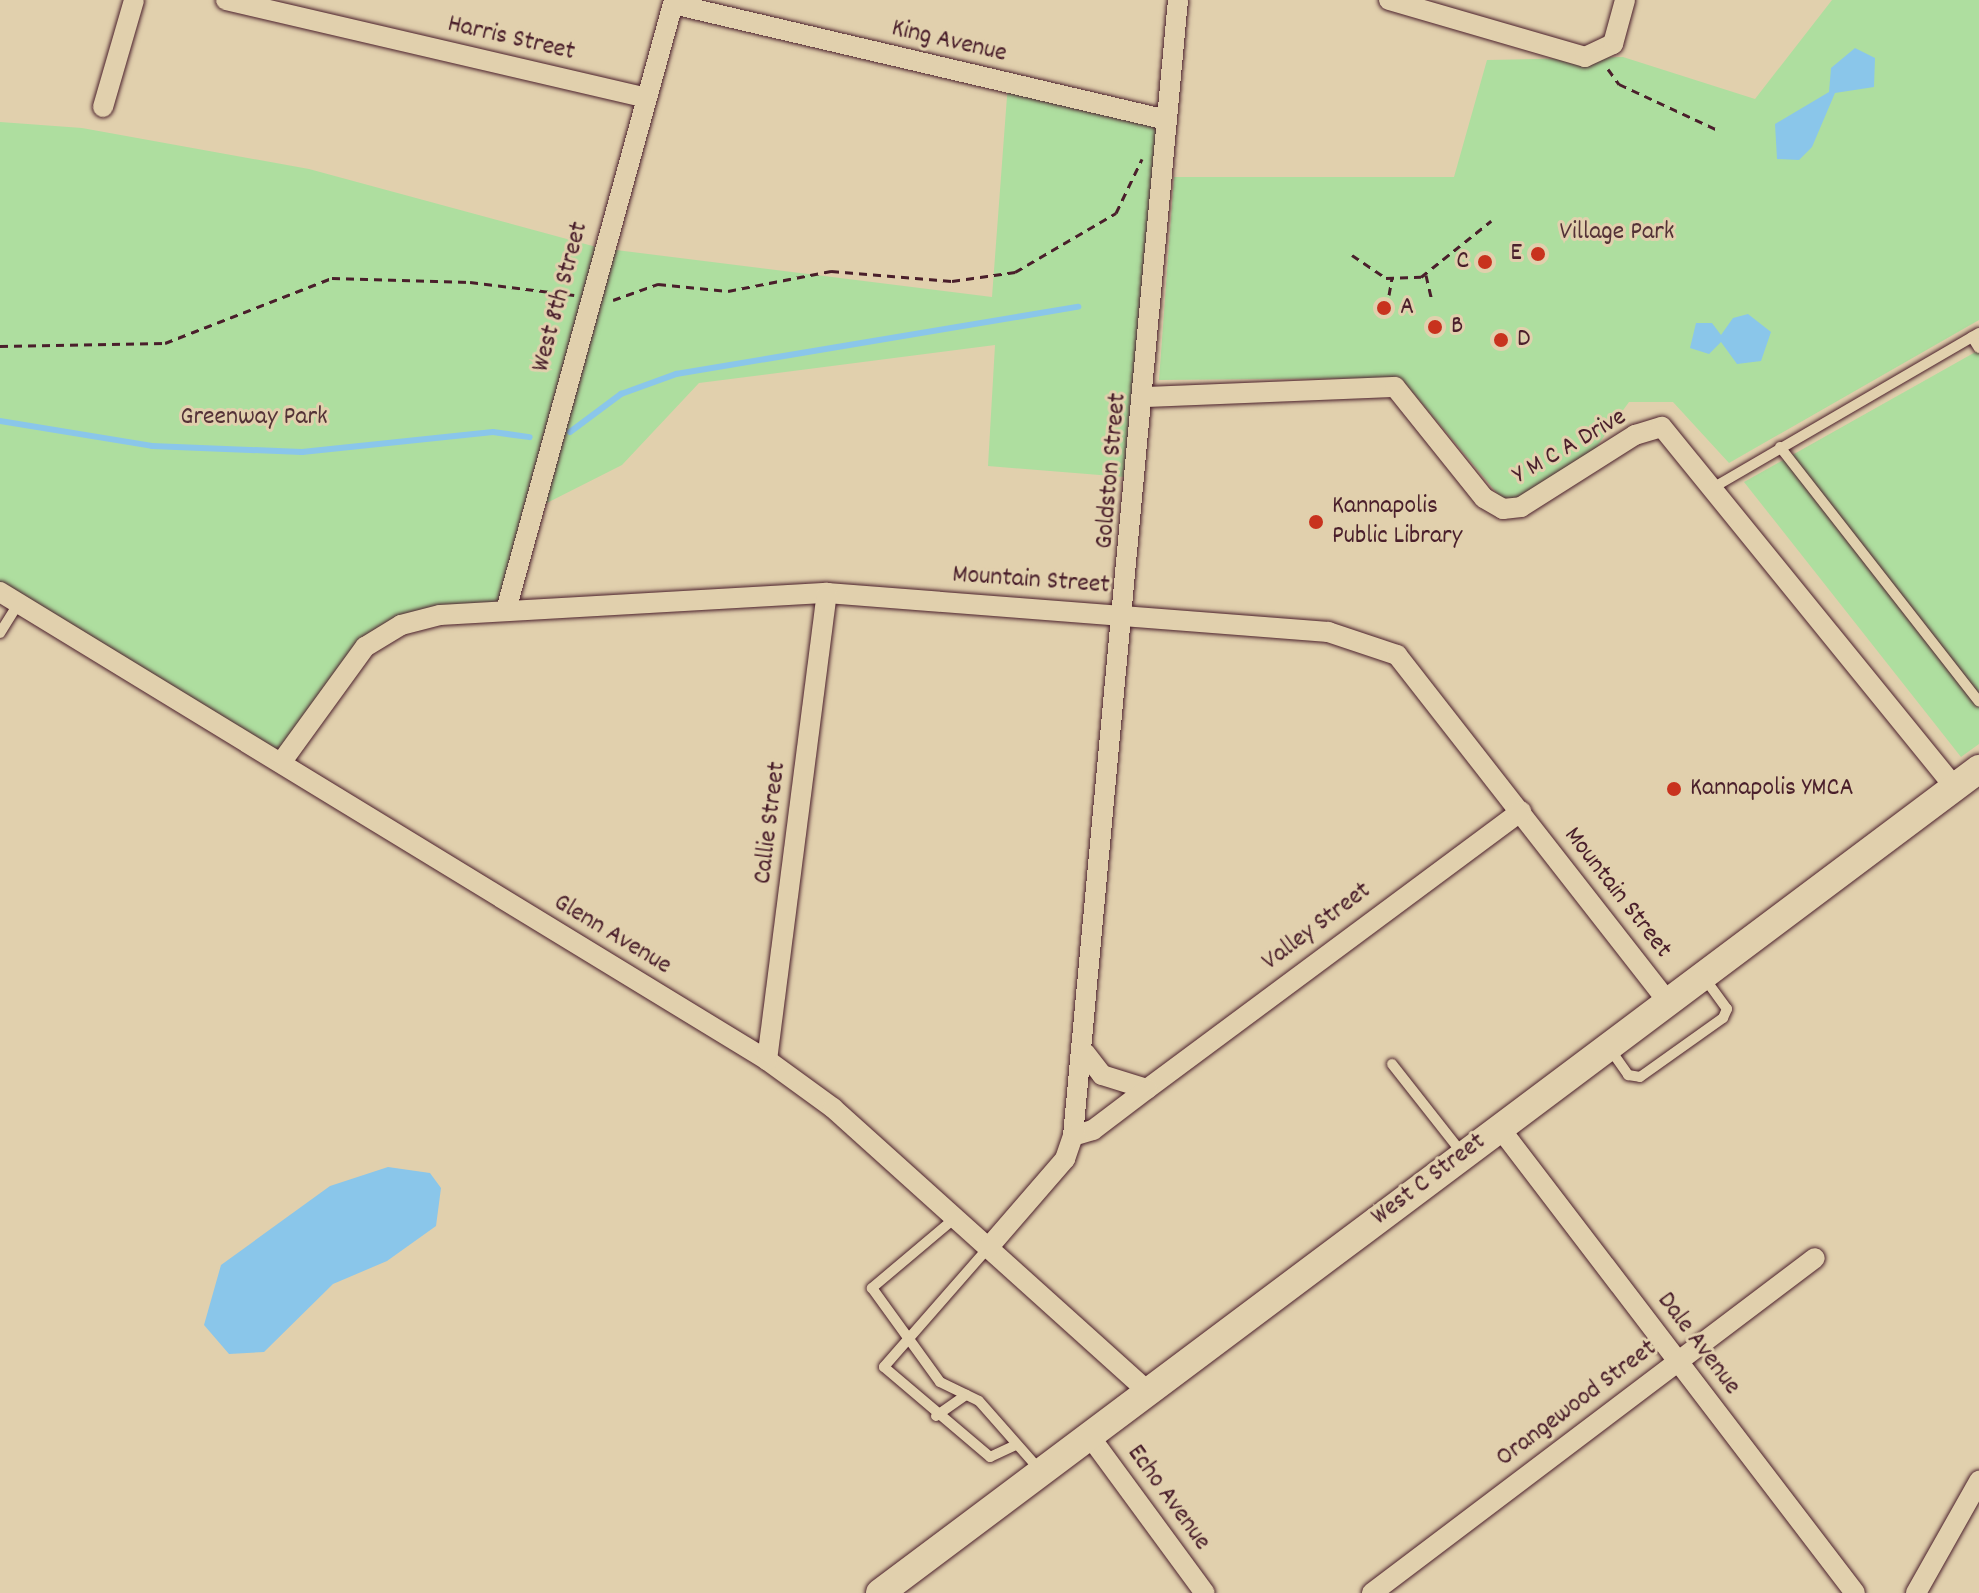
<!DOCTYPE html>
<style>
body{margin:0}
#map{position:relative;width:1979px;height:1593px;overflow:hidden;background:#e1d0ad;font-family:Dekko,sans-serif}
div>[style]{position:absolute}
.green>*{inset:0;background:#aede9f}
.water>*{inset:0;background:#8ac6ea}
.stream>*{height:6px;margin:-3px;padding:0 3px;transform-origin:3px;border-radius:3px;background:#8ac6ea}
.path>*{height:3px;margin-top:-1.5px;transform-origin:0;background:repeating-linear-gradient(90deg,#4a1f2b 0 8px,transparent 0 14px)}
.roads{filter:drop-shadow(0 0 2px #4a1f2b) drop-shadow(0 0 2px #4a1f2b)}
.lane>*{height:10px;margin:-5px;padding:0 5px;transform-origin:5px;border-radius:5px;background:#e1d0ad}
.street>*{height:20px;margin:-10px;padding:0 10px;transform-origin:10px;border-radius:10px;background:#e1d0ad}
.secondary>*{height:28px;margin:-14px;padding:0 14px;transform-origin:14px;border-radius:14px;background:#e1d0ad}
.dots>*{width:22px;height:22px;translate:-50% -50%;box-sizing:border-box;border:4px solid #e1d0ad;border-radius:50%}
span{translate:-50% -50%;white-space:nowrap;text-align:center;line-height:1.15;-webkit-text-stroke:6px #e1d0ad;paint-order:stroke}
.street-label{font-size:26px;color:#4a1f2b}
.park-label{font-size:26px;color:#543237}
.poi-label{font-size:26px;color:#4a1f2b}
.right{translate:-100% -50%;text-align:right}
.left{translate:0 -50%;text-align:left}
</style>
<div id="map">
<div class="green">
<i style="clip-path:polygon(1832px 0,1979px 0,1979px 320px,1729px 463px,1673px 402px,1629px 402px,1592px 453px,1518px 498px,1501px 498px,1401px 378px,1159px 380px,1174px 177px,1454px 177px,1487px 60px,1623px 57px,1755px 99px)"></i>
<i style="clip-path:polygon(1008px 83px,1167px 120px,1137px 478px,988px 466px,995px 345px,699px 383px,622px 465px,531px 511px,506px 610px,429px 618px,365px 647px,283px 760px,0 592px,0 122px,82px 128px,309px 169px,600px 248px,992px 297px)"></i>
<i style="clip-path:polygon(1979px 350px,1979px 744px,1961px 757px,1744px 482px)"></i>
</div>
<div class="water">
<i style="clip-path:polygon(1855px 48px,1875px 58px,1874px 87px,1835px 93px,1812px 147px,1799px 160px,1777px 159px,1775px 124px,1829px 92px,1831px 68px)"></i>
<i style="clip-path:polygon(1748px 314px,1771px 332px,1761px 361px,1737px 364px,1721px 342px,1709px 354px,1690px 348px,1696px 323px,1712px 323px,1721px 335px,1733px 318px)"></i>
<i style="clip-path:polygon(388px 1167px,430px 1173px,441px 1188px,436px 1226px,387px 1261px,333px 1284px,264px 1352px,229px 1354px,204px 1325px,221px 1265px,330px 1186px)"></i>
</div>
<div class="stream">
<i style="left:0;top:421px;width:154px;rotate:9.3deg"></i>
<i style="left:152px;top:446px;width:150px;rotate:2.3deg"></i>
<i style="left:302px;top:452px;width:192px;rotate:-6deg"></i>
<i style="left:493px;top:432px;width:37px;rotate:8deg"></i>
<i style="left:570px;top:432px;width:64px;rotate:-36.7deg"></i>
<i style="left:621px;top:394px;width:59px;rotate:-20deg"></i>
<i style="left:676px;top:374px;width:408px;rotate:-9.5deg"></i>
</div>
<div class="path">
<i style="left:1608px;top:69px;width:19px;rotate:54deg"></i>
<i style="left:1619px;top:84px;width:111px;rotate:25deg"></i>
<i style="left:1352px;top:255px;width:41px;rotate:34.1deg"></i>
<i style="left:1386px;top:278px;width:35px;rotate:-2deg"></i>
<i style="left:1421px;top:277px;width:90px;rotate:-38.7deg"></i>
<i style="left:1426px;top:275px;width:23px;rotate:77deg"></i>
<i style="left:1389px;top:295px;width:17px;rotate:-80deg"></i>
<i style="left:613px;top:300px;width:48px;rotate:-19.6deg"></i>
<i style="left:658px;top:284px;width:70px;rotate:5.7deg"></i>
<i style="left:728px;top:291px;width:105px;rotate:-11deg"></i>
<i style="left:831px;top:271px;width:121px;rotate:4.7deg"></i>
<i style="left:952px;top:281px;width:64px;rotate:-8.1deg"></i>
<i style="left:1015px;top:272px;width:117px;rotate:-30.3deg"></i>
<i style="left:1116px;top:213px;width:60px;rotate:-64.3deg"></i>
<i style="left:0;top:346px;width:165px;rotate:-1deg"></i>
<i style="left:165px;top:343px;width:179px;rotate:-21.3deg"></i>
<i style="left:332px;top:278px;width:138px;rotate:1.7deg"></i>
<i style="left:470px;top:282px;width:105px;rotate:7.1deg"></i>
</div>
<div class="roads">
<div class="lane">
<i style="left:1972px;top:337px;width:13px;rotate:58deg"></i>
<i style="left:1780px;top:447px;width:323px;rotate:52deg"></i>
<i style="left:1716px;top:486px;width:304px;rotate:-30.2deg"></i>
<i style="left:0;top:633px;width:36px;rotate:-58deg"></i>
<i style="left:1610px;top:1049px;width:32px;rotate:55deg"></i>
<i style="left:1628px;top:1075px;width:12px;rotate:9deg"></i>
<i style="left:1640px;top:1077px;width:102px;rotate:-35.4deg"></i>
<i style="left:1723px;top:1018px;width:10px;rotate:-66deg"></i>
<i style="left:1727px;top:1009px;width:41px;rotate:-126deg"></i>
<i style="left:1392px;top:1064px;width:113px;rotate:51.8deg"></i>
<i style="left:955px;top:1218px;width:109px;rotate:139.9deg"></i>
<i style="left:872px;top:1288px;width:116px;rotate:54.1deg"></i>
<i style="left:940px;top:1382px;width:43px;rotate:26deg"></i>
<i style="left:979px;top:1401px;width:91px;rotate:48.6deg"></i>
<i style="left:988px;top:1248px;width:158px;rotate:131.2deg"></i>
<i style="left:884px;top:1367px;width:139px;rotate:40.3deg"></i>
<i style="left:990px;top:1457px;width:29px;rotate:-25deg"></i>
<i style="left:936px;top:1416px;width:37px;rotate:-35deg"></i>
</div>
<div class="street">
<i style="left:226px;top:0;width:429px;rotate:13.1deg"></i>
<i style="left:1389px;top:0;width:204px;rotate:16.2deg"></i>
<i style="left:1585px;top:57px;width:31px;rotate:-25deg"></i>
<i style="left:1613px;top:44px;width:46px;rotate:-74.7deg"></i>
<i style="left:673px;top:4px;width:507px;rotate:13.21deg"></i>
<i style="left:103px;top:107px;width:111px;rotate:-73.8deg"></i>
<i style="left:1144px;top:397px;width:251px;rotate:-2.3deg"></i>
<i style="left:1395px;top:387px;width:142px;rotate:51.3deg"></i>
<i style="left:1484px;top:498px;width:22px;rotate:30deg"></i>
<i style="left:1503px;top:509px;width:18px;rotate:-6deg"></i>
<i style="left:1521px;top:507px;width:135px;rotate:-32.3deg"></i>
<i style="left:1635px;top:435px;width:28px;rotate:-17deg"></i>
<i style="left:1662px;top:427px;width:464px;rotate:50.9deg"></i>
<i style="left:0;top:592px;width:899px;rotate:31.39deg"></i>
<i style="left:767px;top:1060px;width:82px;rotate:36deg"></i>
<i style="left:833px;top:1108px;width:423px;rotate:42deg"></i>
<i style="left:506px;top:610px;width:633px;rotate:-74.6deg"></i>
<i style="left:283px;top:760px;width:140px;rotate:-54deg"></i>
<i style="left:365px;top:647px;width:42px;rotate:-31.4deg"></i>
<i style="left:401px;top:625px;width:40px;rotate:-14.4deg"></i>
<i style="left:440px;top:615px;width:388px;rotate:-3.3deg"></i>
<i style="left:827px;top:593px;width:503px;rotate:4.45deg"></i>
<i style="left:1328px;top:632px;width:73px;rotate:18.4deg"></i>
<i style="left:1397px;top:655px;width:439px;rotate:52deg"></i>
<i style="left:1085px;top:1053px;width:28px;rotate:52deg"></i>
<i style="left:1102px;top:1075px;width:47px;rotate:17.3deg"></i>
<i style="left:1147px;top:1089px;width:466px;rotate:-36.6deg"></i>
<i style="left:767px;top:1060px;width:471px;rotate:-82.7deg"></i>
<i style="left:1499px;top:1127px;width:586px;rotate:52.62deg"></i>
<i style="left:1073px;top:1136px;width:1141px;rotate:-84.72deg"></i>
<i style="left:988px;top:1248px;width:118px;rotate:-49.1deg"></i>
<i style="left:1065px;top:1159px;width:24px;rotate:-71deg"></i>
<i style="left:1073px;top:1136px;width:21px;rotate:-17deg"></i>
<i style="left:1093px;top:1130px;width:68px;rotate:-37.2deg"></i>
<i style="left:1088px;top:1434px;width:197px;rotate:53.7deg"></i>
<i style="left:1372px;top:1593px;width:555px;rotate:-37.1deg"></i>
<i style="left:1916px;top:1593px;width:129px;rotate:-60.6deg"></i>
</div>
<div class="secondary">
<i style="left:880px;top:1593px;width:1374px;rotate:-36.86deg"></i>
</div>
</div>
<div class="dots">
<i style="left:1538px;top:254px;background:#c8321e"></i>
<i style="left:1485px;top:262px;background:#c8321e"></i>
<i style="left:1384px;top:308px;background:#c8321e"></i>
<i style="left:1435px;top:327px;background:#c8321e"></i>
<i style="left:1501px;top:340px;background:#c8321e"></i>
<i style="left:1316px;top:522px;background:#c8321e"></i>
<i style="left:1674px;top:789px;background:#c8321e"></i>
</div>
<div class="street-label">
<span style="left:511px;top:39px;rotate:13deg">Harris Street</span>
<span style="left:949px;top:42px;rotate:13deg">King Avenue</span>
<span style="left:561px;top:297px;rotate:-75deg">West 8th Street</span>
<span style="left:1570px;top:447px;rotate:-30deg">Y M C A Drive</span>
<span style="left:1112px;top:471px;rotate:-85deg">Goldston Street</span>
<span style="left:1031px;top:581px;rotate:4deg">Mountain Street</span>
<span style="left:771px;top:823px;rotate:-83deg">Callie Street</span>
<span style="left:1617px;top:893px;rotate:52deg">Mountain Street</span>
<span style="left:1317px;top:927px;rotate:-37deg">Valley Street</span>
<span style="left:612px;top:935px;rotate:31deg">Glenn Avenue</span>
<span style="left:1429px;top:1180px;rotate:-37deg">West C Street</span>
<span style="left:1698px;top:1344px;rotate:53deg">Dale Avenue</span>
<span style="left:1577px;top:1404px;rotate:-37deg">Orangewood Street</span>
<span style="left:1168px;top:1498px;rotate:54deg">Echo Avenue</span>
</div>
<div class="park-label">
<span style="left:1617px;top:233px">Village Park</span>
<span style="left:254px;top:418px">Greenway Park</span>
</div>
<div class="poi-label">
<span class="right" style="left:1522px;top:254px">E</span>
<span class="right" style="left:1469px;top:262px">C</span>
<span class="left" style="left:1400px;top:308px">A</span>
<span class="left" style="left:1451px;top:327px">B</span>
<span class="left" style="left:1517px;top:340px">D</span>
<span class="left" style="left:1332px;top:522px">Kannapolis<br>Public Library</span>
<span class="left" style="left:1690px;top:789px">Kannapolis YMCA</span>
</div>
</div>
